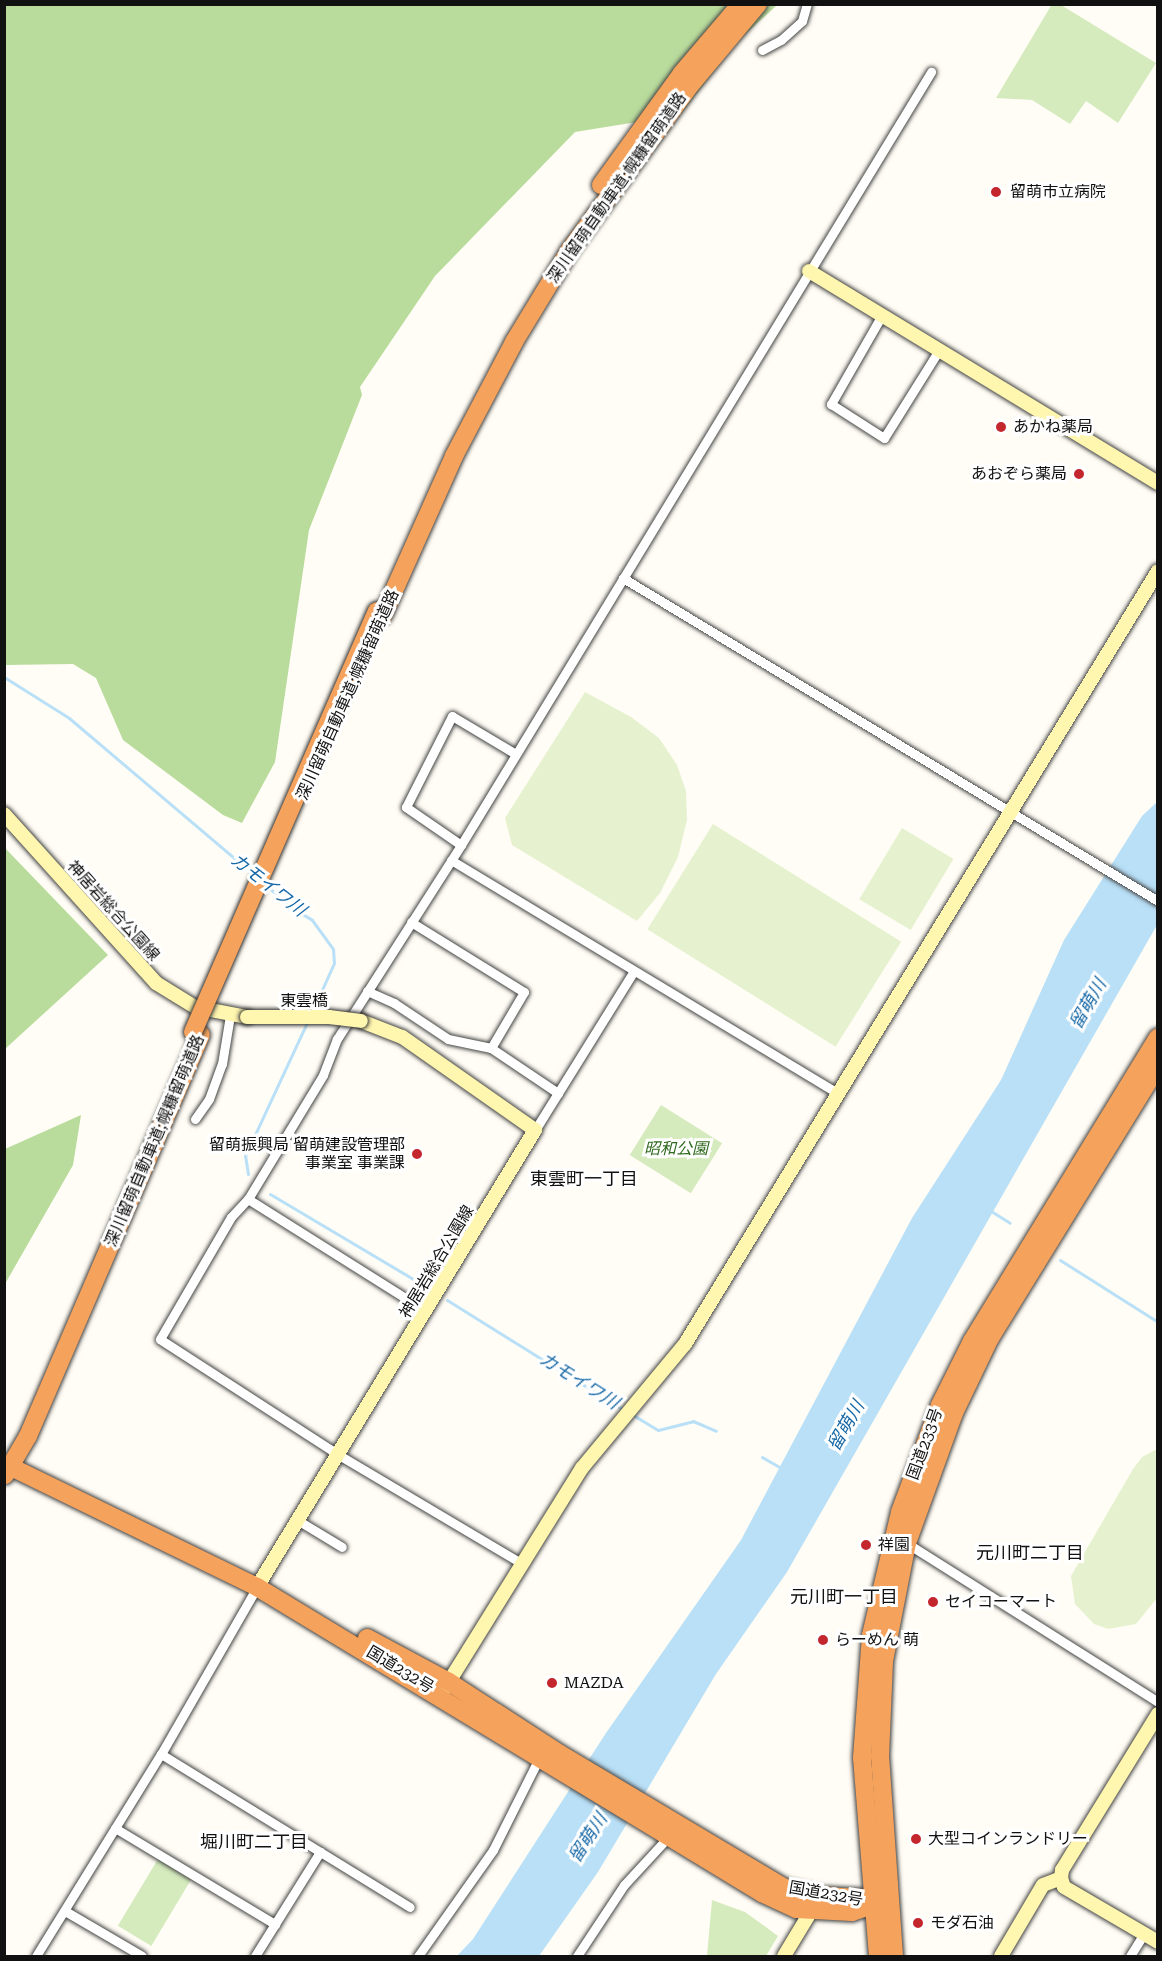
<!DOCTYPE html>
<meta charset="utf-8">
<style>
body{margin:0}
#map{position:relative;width:1162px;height:1961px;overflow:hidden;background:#fffdf5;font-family:"Roboto Serif","Noto Sans JP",serif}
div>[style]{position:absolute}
.green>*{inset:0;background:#d5ebbd;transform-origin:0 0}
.forest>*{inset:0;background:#b9dc9c}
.pitch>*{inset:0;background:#e6f2cf;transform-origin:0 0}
.water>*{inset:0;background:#b9e0f7}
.stream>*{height:3px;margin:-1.5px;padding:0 1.5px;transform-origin:1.5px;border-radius:1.5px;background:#b9e0f7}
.roads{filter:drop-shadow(0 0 2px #444) drop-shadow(0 0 2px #444)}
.street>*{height:9px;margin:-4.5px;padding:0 4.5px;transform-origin:4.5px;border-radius:4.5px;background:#fff}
.secondary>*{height:14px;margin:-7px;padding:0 7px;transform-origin:7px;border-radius:7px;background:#fff6b0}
.highway>*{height:18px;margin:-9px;padding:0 9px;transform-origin:9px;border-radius:9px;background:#f5a25d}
.bridges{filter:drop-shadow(0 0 2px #333) drop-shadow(0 0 2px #333)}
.secondary-bridge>*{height:14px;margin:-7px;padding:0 7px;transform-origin:7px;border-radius:7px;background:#fff6b0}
.highway-bridge>*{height:18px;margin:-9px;padding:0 9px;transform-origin:9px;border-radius:9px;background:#f5a25d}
.dots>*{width:16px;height:16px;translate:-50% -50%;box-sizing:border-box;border:3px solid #fff;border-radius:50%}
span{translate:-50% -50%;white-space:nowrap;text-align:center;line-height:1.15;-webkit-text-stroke:6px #fff;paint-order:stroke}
.street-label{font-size:16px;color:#111}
.poi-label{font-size:16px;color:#111}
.left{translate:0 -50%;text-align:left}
.right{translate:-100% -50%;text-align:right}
.park-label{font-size:16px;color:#2f6b1f;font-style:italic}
.water-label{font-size:18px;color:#1768a6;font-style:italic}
.neighbourhood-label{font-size:18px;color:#111}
.frame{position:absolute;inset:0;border:6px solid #111;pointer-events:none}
</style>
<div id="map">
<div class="green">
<i style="clip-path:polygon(1052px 4px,1061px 5px,1156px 63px,1118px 123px,1086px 101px,1070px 124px,1032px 100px,996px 98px)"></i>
<i style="left:661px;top:1105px;width:72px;height:59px;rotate:32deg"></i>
<i style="left:158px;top:1859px;width:39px;height:78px;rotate:31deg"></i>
<i style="clip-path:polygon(712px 1900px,745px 1912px,778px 1936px,766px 1956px,707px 1956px)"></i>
</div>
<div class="forest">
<i style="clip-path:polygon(4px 5px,777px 5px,735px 44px,680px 115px,575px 132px,435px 276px,360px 387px,362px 395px,309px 530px,275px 762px,242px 823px,223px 815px,123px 740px,96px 678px,73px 664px,5px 665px)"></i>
<i style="clip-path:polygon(5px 848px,108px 955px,5px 1049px,4px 1049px)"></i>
<i style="clip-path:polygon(81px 1115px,73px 1165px,5px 1284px,5px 1149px)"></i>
</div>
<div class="pitch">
<i style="clip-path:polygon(585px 692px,631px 717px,659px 738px,677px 765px,686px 791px,687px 820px,678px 857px,660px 893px,637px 921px,512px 845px,505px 818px)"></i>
<i style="left:713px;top:824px;width:222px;height:124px;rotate:32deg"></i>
<i style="left:902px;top:828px;width:60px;height:83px;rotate:31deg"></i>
<i style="clip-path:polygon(1157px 1449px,1157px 1598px,1136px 1624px,1108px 1629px,1094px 1624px,1075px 1604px,1071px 1576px,1133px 1469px,1142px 1457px)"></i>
</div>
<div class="water">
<i style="clip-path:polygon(1157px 802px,1157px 925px,787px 1572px,716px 1674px,598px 1872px,539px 1956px,457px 1956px,473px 1939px,606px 1733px,741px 1540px,912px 1218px,1001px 1080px,1064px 940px,1142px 816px)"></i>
</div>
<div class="stream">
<i style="left:4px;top:677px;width:77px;rotate:32.2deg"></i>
<i style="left:69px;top:718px;width:243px;rotate:40.3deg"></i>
<i style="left:264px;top:883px;width:34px;rotate:43deg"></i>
<i style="left:289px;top:906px;width:27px;rotate:31deg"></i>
<i style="left:312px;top:920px;width:36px;rotate:54deg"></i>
<i style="left:333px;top:949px;width:14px;rotate:86deg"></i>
<i style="left:334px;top:963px;width:54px;rotate:114.2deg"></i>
<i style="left:248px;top:1174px;width:18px;rotate:-99deg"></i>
<i style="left:245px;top:1156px;width:150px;rotate:-65.1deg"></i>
<i style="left:270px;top:1194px;width:184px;rotate:30.7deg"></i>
<i style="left:991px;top:1211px;width:22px;rotate:32deg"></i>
<i style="left:1060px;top:1260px;width:116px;rotate:32.3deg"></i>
<i style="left:447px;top:1300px;width:208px;rotate:31.9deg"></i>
<i style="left:633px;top:1415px;width:29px;rotate:31deg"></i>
<i style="left:658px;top:1430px;width:36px;rotate:-14deg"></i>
<i style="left:693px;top:1421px;width:25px;rotate:23deg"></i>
<i style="left:762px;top:1457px;width:22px;rotate:30deg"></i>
</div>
<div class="roads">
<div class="street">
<i style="left:762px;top:50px;width:21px;rotate:-28deg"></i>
<i style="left:781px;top:40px;width:28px;rotate:-42deg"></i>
<i style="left:802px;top:21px;width:18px;rotate:-74deg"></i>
<i style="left:882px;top:315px;width:103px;rotate:119.8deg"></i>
<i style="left:831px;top:404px;width:63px;rotate:32.7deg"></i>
<i style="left:884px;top:438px;width:104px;rotate:-58deg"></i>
<i style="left:623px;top:578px;width:625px;rotate:31.12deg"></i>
<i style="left:461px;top:845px;width:67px;rotate:-145.4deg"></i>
<i style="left:406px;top:807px;width:102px;rotate:-63.2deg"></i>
<i style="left:452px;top:716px;width:72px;rotate:30.8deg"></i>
<i style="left:451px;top:860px;width:451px;rotate:31.1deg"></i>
<i style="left:411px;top:922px;width:133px;rotate:31.8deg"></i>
<i style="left:524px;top:992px;width:65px;rotate:120.5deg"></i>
<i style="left:367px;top:991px;width:30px;rotate:24deg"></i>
<i style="left:394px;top:1003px;width:65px;rotate:33.7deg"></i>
<i style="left:448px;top:1039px;width:44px;rotate:11.8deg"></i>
<i style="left:491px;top:1048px;width:81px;rotate:33.9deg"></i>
<i style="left:195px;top:1119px;width:24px;rotate:-55deg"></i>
<i style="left:209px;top:1099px;width:37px;rotate:-70deg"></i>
<i style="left:222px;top:1064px;width:50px;rotate:-80.7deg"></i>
<i style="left:535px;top:1130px;width:187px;rotate:-58.1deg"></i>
<i style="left:248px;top:1199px;width:210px;rotate:32.2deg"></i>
<i style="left:299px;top:1521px;width:50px;rotate:31.2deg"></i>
<i style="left:905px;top:1542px;width:299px;rotate:32.3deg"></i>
<i style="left:521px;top:1563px;width:212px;rotate:-149.3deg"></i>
<i style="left:339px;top:1455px;width:213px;rotate:-147.1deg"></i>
<i style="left:160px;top:1339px;width:141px;rotate:-59.8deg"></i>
<i style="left:231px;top:1217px;width:25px;rotate:-47deg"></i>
<i style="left:248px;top:1199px;width:145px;rotate:-58.8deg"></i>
<i style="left:323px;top:1075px;width:39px;rotate:-69deg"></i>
<i style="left:337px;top:1039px;width:230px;rotate:-57.4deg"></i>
<i style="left:461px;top:845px;width:905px;rotate:-58.7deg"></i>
<i style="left:161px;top:1754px;width:292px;rotate:31.6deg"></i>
<i style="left:115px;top:1828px;width:187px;rotate:31deg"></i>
<i style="left:65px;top:1911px;width:89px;rotate:30.3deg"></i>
<i style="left:36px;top:1956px;width:238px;rotate:-58.3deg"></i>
<i style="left:161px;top:1754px;width:193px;rotate:-60.1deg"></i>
<i style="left:255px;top:1956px;width:123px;rotate:-58deg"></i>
<i style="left:418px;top:1956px;width:130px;rotate:-54.7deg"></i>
<i style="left:493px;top:1850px;width:103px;rotate:-63.4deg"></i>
<i style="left:577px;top:1956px;width:85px;rotate:-56.5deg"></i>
<i style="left:624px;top:1885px;width:67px;rotate:-47.4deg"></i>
<i style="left:1130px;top:1956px;width:26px;rotate:-58deg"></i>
</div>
<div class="secondary">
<i style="left:809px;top:271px;width:408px;rotate:31.3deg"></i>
<i style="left:4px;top:814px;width:227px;rotate:48deg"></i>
<i style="left:156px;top:983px;width:46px;rotate:31.6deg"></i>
<i style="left:195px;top:1007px;width:53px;rotate:10.9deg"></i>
<i style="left:257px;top:1587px;width:535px;rotate:-58.69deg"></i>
<i style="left:535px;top:1130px;width:162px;rotate:-145deg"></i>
<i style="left:402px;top:1037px;width:44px;rotate:-158.7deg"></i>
<i style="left:445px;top:1688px;width:259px;rotate:-58.1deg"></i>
<i style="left:582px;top:1468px;width:161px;rotate:-50.3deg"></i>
<i style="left:685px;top:1344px;width:906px;rotate:-58.54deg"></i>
<i style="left:1158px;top:1714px;width:183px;rotate:121.6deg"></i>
<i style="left:1062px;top:1870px;width:8px;rotate:97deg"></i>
<i style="left:1061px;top:1878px;width:9px;rotate:72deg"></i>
<i style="left:1064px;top:1887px;width:109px;rotate:30.3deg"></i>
<i style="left:784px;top:1956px;width:62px;rotate:-58.9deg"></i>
<i style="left:1001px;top:1956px;width:82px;rotate:-59.4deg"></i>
<i style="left:1043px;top:1885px;width:19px;rotate:-21deg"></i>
</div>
<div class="highway">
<i style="left:601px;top:185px;width:138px;rotate:-54.1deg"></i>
<i style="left:682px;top:73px;width:91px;rotate:-49.5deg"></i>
<i style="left:383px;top:615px;width:174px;rotate:-65.9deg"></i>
<i style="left:454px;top:456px;width:129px;rotate:-62.2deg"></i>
<i style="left:514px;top:342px;width:108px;rotate:-58.7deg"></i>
<i style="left:570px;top:250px;width:207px;rotate:-53.9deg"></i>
<i style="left:692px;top:83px;width:103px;rotate:-50.1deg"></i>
<i style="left:9px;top:1466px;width:276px;rotate:26deg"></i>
<i style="left:257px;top:1587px;width:590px;rotate:31.21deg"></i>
<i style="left:762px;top:1893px;width:38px;rotate:25deg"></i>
<i style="left:797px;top:1909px;width:55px;rotate:3.1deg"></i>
<i style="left:852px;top:1912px;width:24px;rotate:-19deg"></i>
<i style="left:875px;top:1904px;width:24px;rotate:-54deg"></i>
<i style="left:5px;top:1475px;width:45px;rotate:-59.5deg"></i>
<i style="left:28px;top:1436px;width:437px;rotate:-66.7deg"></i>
<i style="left:367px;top:1638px;width:93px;rotate:28.2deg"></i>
<i style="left:449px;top:1682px;width:132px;rotate:33deg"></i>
<i style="left:560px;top:1754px;width:262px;rotate:30.8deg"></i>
<i style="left:785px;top:1888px;width:36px;rotate:13deg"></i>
<i style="left:820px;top:1896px;width:42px;rotate:2.7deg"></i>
<i style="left:862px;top:1898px;width:22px;rotate:34deg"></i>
<i style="left:878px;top:1956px;width:199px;rotate:-94.6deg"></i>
<i style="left:862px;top:1758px;width:123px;rotate:-85.8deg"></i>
<i style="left:871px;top:1635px;width:126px;rotate:-76.7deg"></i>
<i style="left:900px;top:1512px;width:114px;rotate:-69.5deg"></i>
<i style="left:940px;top:1405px;width:72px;rotate:-63.4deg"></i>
<i style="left:972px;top:1341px;width:356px;rotate:-58.5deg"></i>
<i style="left:894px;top:1956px;width:199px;rotate:-94deg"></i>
<i style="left:880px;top:1757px;width:96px;rotate:-87.6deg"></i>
<i style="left:884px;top:1661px;width:120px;rotate:-79deg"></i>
<i style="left:907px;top:1543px;width:138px;rotate:-70.1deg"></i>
<i style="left:954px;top:1413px;width:83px;rotate:-64.4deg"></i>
<i style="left:990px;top:1338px;width:320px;rotate:-58.3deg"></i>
</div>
</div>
<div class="bridges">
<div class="secondary-bridge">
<i style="left:247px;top:1017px;width:82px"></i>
<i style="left:329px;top:1017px;width:32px;rotate:7deg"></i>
</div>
<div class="highway-bridge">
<i style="left:193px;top:1032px;width:459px;rotate:-66.4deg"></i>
</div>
</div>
<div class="dots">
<i style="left:996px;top:192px;background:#c4262e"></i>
<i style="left:1001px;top:427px;background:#c4262e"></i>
<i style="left:1079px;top:474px;background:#c4262e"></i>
<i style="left:417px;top:1154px;background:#c4262e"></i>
<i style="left:866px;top:1545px;background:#c4262e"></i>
<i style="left:933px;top:1602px;background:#c4262e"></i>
<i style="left:823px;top:1640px;background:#c4262e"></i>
<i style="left:552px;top:1683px;background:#c4262e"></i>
<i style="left:916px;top:1839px;background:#c4262e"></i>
<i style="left:918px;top:1923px;background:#c4262e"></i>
</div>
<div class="street-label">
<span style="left:617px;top:188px;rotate:-55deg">深川留萌自動車道;幌糠留萌道路</span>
<span style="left:348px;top:695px;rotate:-66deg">深川留萌自動車道;幌糠留萌道路</span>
<span style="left:113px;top:911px;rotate:48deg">神居岩総合公園線</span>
<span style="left:304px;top:1001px">東雲橋</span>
<span style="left:155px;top:1141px;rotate:-67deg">深川留萌自動車道;幌糠留萌道路</span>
<span style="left:437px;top:1262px;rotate:-59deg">神居岩総合公園線</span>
<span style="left:925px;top:1444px;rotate:-70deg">国道233号</span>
<span style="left:400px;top:1670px;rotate:31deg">国道232号</span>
<span style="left:826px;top:1894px;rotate:10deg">国道232号</span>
</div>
<div class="poi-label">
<span class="left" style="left:1010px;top:192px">留萌市立病院</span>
<span class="left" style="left:1013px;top:427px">あかね薬局</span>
<span class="right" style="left:1067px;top:474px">あおぞら薬局</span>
<span class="right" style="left:405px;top:1154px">留萌振興局 留萌建設管理部<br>事業室 事業課</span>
<span class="left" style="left:878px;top:1545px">祥園</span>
<span class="left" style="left:945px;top:1602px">セイコーマート</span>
<span class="left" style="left:835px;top:1640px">らーめん 萌</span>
<span class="left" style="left:564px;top:1683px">MAZDA</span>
<span class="left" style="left:928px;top:1839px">大型コインランドリー</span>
<span class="left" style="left:930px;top:1923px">モダ石油</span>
</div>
<div class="park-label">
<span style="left:676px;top:1149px">昭和公園</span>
</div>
<div class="water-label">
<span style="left:268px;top:885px;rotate:38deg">カモイワ川</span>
<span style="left:1088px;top:1004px;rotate:-60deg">留萌川</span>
<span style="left:579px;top:1381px;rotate:32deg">カモイワ川</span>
<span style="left:846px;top:1426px;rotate:-60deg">留萌川</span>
<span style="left:588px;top:1838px;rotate:-57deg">留萌川</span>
</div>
<div class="neighbourhood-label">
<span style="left:584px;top:1179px">東雲町一丁目</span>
<span style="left:1030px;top:1553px">元川町二丁目</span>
<span style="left:844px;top:1597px">元川町一丁目</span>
<span style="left:254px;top:1842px">堀川町二丁目</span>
</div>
<div class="frame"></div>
</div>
